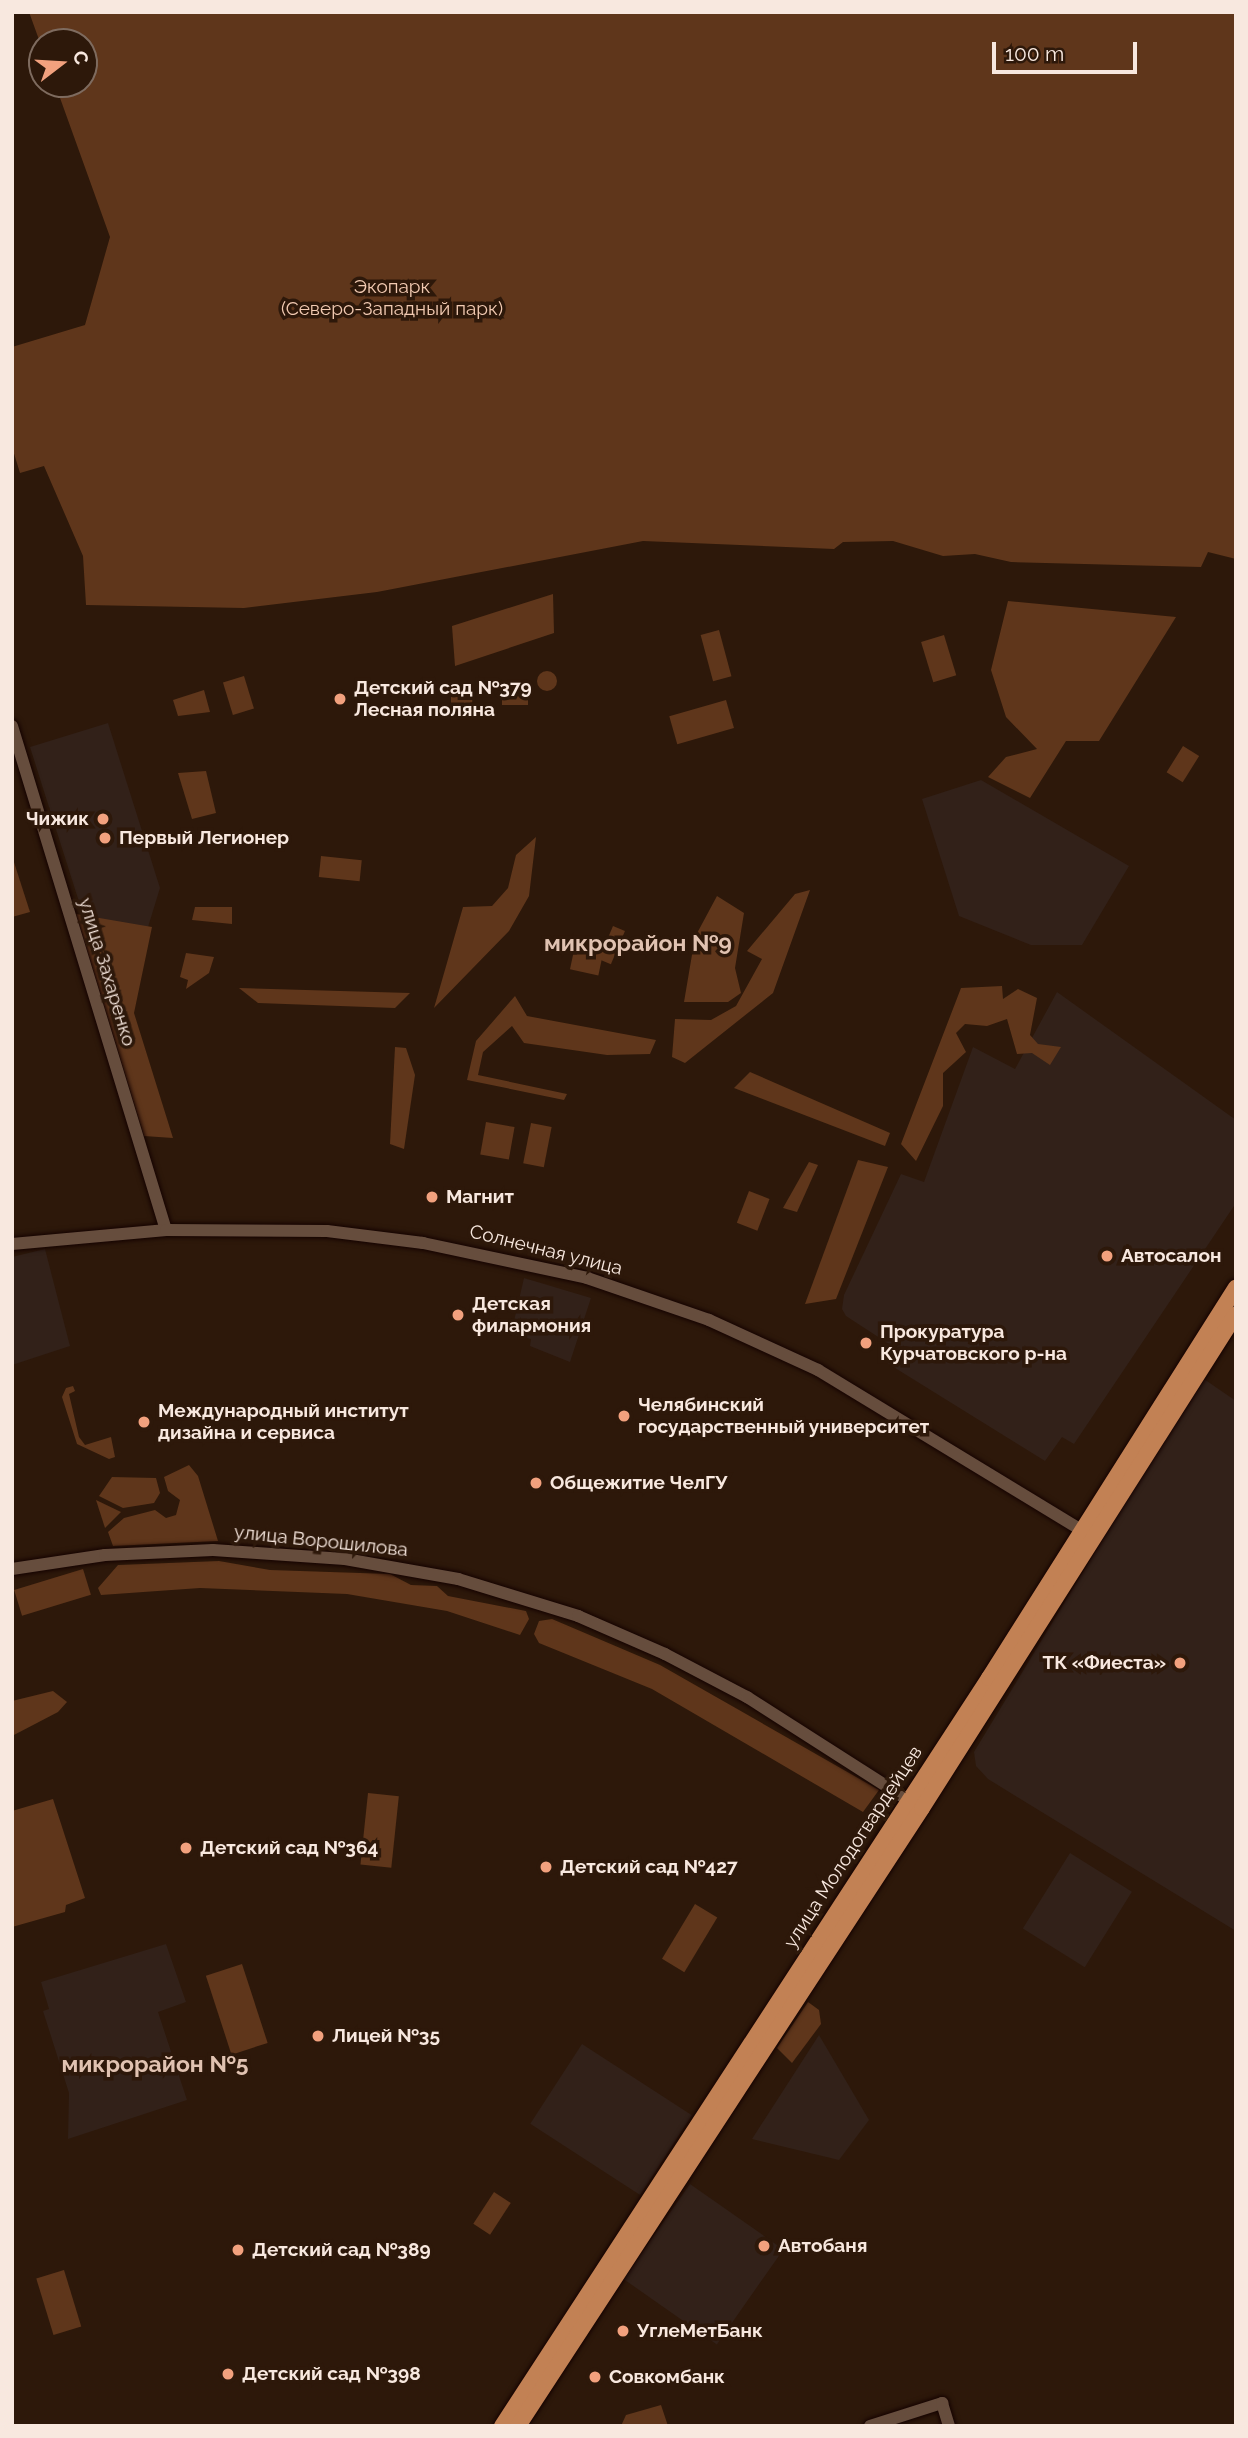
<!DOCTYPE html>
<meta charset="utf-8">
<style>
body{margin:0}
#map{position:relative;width:1248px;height:2438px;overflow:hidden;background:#2d180a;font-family:Raleway,sans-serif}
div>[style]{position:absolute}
.commercial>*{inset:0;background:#322119;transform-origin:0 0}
.green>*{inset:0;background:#5f361b;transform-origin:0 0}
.round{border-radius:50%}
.roads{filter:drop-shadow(0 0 2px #150300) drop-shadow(0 0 2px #150300)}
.minor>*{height:12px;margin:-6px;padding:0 6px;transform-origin:6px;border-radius:6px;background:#664d3d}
.major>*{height:16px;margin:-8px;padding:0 8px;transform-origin:8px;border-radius:8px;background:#c28154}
.dots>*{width:19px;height:19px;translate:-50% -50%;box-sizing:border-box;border:4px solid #2d180a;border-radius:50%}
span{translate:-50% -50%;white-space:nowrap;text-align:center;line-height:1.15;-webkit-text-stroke:7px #2d180a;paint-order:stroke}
.park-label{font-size:19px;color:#f2cab2}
.poi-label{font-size:19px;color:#f8e8df;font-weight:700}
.left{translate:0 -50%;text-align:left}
.right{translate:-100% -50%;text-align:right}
.street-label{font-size:19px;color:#f8e8df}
.quarter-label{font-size:23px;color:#e0c2b1;font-weight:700}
.frame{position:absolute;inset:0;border:14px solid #f8e8df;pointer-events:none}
.north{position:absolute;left:28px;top:28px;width:70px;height:70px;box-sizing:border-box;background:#2d180a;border:2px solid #7e6b5f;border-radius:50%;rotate:73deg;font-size:19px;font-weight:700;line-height:28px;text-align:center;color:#f8e8df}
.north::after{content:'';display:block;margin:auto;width:24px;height:32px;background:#f2a17e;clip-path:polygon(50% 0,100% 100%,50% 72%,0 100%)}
.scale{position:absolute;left:992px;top:42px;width:145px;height:32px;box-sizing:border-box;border:4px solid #f8e8df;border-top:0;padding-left:9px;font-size:21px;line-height:24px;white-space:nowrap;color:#f8e8df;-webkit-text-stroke:5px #2d180a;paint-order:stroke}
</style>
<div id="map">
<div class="commercial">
<i style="clip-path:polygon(108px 723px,160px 888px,118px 1025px,30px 747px)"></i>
<i style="clip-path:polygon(981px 780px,1129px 866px,1082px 945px,1031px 945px,959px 916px,922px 799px)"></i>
<i style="clip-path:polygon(1057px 992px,1236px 1120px,1236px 1203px,1074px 1444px,1062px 1437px,1045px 1461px,879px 1358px,889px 1344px,846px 1316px,842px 1309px,844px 1295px,901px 1174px,924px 1182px,973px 1047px,1015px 1069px)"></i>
<i style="clip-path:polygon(45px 1249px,70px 1346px,12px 1365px,12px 1257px)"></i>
<i style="clip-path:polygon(524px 1278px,591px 1298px,570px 1362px,530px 1346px,531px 1339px,511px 1334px)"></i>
<i style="clip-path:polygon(1201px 1377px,1236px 1401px,1236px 1931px,988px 1779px,976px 1766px,974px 1752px)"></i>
<i style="left:1070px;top:1853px;width:73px;height:89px;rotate:32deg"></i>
<i style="clip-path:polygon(166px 1944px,186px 2002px,158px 2012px,187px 2100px,68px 2139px,69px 2093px,43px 2011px,49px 2009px,41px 1982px)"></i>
<i style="clip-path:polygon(819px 2035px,869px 2120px,839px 2160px,752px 2139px)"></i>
<i style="left:582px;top:2044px;width:131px;height:95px;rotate:33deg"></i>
<i style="left:690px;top:2184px;width:114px;height:116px;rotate:35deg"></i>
</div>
<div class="green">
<i style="clip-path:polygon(29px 12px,1236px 12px,1236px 559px,1208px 552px,1201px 567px,1011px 562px,975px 554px,943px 556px,893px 541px,843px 542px,834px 549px,643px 541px,377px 592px,244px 608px,86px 605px,83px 556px,44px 466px,20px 473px,12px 447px,12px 347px,85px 325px,110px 237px,55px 84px,84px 84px,84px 42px,42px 42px,42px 48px)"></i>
<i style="clip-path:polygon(553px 594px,554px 633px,455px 666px,452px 626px)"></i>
<i style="clip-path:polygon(1008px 601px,1176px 617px,1099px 741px,1066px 741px,1030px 798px,988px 777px,1006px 757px,1037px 749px,1006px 717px,991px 670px)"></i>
<i style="left:719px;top:630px;width:48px;height:19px;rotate:75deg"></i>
<i style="left:944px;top:635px;width:42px;height:24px;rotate:73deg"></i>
<i class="round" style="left:537px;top:671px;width:20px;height:20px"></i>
<i style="left:244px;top:676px;width:34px;height:22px;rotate:73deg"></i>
<i style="clip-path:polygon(508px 680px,521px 680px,517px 694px,528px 695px,528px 705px,502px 705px,502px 694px,513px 694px,508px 691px)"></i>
<i style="clip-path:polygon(473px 687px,472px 706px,451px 705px,451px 692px)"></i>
<i style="clip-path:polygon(204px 690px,210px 712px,178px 716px,173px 700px)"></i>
<i style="left:726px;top:700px;width:29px;height:59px;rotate:74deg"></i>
<i style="left:1183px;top:746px;width:19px;height:31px;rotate:32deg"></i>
<i style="clip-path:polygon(206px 771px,216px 813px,192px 819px,178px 773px)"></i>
<i style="clip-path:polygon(536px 837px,529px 896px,509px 931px,434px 1008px,463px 907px,492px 906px,508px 888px,516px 855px)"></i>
<i style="clip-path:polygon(12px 856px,30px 912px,12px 917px)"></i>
<i style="left:321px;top:856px;width:41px;height:21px;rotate:6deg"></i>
<i style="clip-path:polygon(810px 890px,773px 993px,685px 1063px,672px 1057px,675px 1019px,711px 1020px,736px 1006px,762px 959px,747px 951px,795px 894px)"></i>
<i style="clip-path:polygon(717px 896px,744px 913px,735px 968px,741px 993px,728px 1002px,684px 1002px,695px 937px)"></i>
<i style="clip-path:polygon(195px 907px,232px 907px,232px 924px,192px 920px)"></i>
<i style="clip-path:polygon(76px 914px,152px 927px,134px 1013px,173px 1138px,144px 1136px)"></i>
<i style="left:613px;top:926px;width:13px;height:36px;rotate:23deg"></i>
<i style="left:576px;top:941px;width:29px;height:29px;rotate:12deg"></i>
<i style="clip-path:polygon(186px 953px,214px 957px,209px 973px,186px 989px,188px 980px,180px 977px)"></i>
<i style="clip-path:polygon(1002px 986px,1003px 999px,1018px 989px,1037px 998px,1030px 1035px,1038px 1044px,1061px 1047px,1050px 1065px,1032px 1053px,1017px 1054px,1007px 1019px,987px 1026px,965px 1024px,956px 1033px,966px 1052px,943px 1073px,943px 1106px,916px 1161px,901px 1144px,961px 988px)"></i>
<i style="clip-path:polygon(239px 988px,410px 993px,395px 1008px,258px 1003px)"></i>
<i style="clip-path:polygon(515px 996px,527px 1016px,656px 1040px,650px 1054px,607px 1055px,524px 1043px,512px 1026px,483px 1052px,478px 1075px,567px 1094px,564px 1100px,467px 1080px,476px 1041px)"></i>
<i style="clip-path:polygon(395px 1047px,406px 1048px,415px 1075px,404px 1149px,390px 1144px)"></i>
<i style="clip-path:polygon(750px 1072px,890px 1133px,885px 1146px,734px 1088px)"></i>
<i style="left:486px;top:1122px;width:29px;height:33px;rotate:10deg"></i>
<i style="left:531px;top:1123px;width:21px;height:41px;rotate:11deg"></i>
<i style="clip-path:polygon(858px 1160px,888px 1167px,836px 1299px,805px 1304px)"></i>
<i style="clip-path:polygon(809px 1162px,818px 1165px,797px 1212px,783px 1208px)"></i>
<i style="left:749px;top:1191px;width:22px;height:34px;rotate:21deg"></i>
<i style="clip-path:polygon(73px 1386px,75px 1391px,69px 1394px,79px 1437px,85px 1445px,111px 1437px,115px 1457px,109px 1459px,77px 1444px,62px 1397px,66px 1388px)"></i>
<i style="clip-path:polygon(189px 1465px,198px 1476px,218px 1541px,113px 1546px,108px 1532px,124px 1518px,155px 1510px,166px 1518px,176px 1515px,180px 1500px,168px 1491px,164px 1477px)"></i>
<i style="clip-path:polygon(112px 1477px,156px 1478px,160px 1493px,154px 1503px,123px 1508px,99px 1496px)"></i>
<i style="clip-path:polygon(96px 1500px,121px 1512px,105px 1528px)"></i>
<i style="clip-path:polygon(219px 1561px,270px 1570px,390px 1574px,411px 1585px,437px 1586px,448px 1596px,526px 1611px,529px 1619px,520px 1635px,447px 1611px,347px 1594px,200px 1588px,101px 1595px,98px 1588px,118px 1565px)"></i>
<i style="left:83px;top:1569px;width:27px;height:72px;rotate:73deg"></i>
<i style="clip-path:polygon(552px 1619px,660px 1665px,879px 1790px,863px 1812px,652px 1689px,539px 1643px,534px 1634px,539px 1621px)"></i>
<i style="clip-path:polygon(53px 1691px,67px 1702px,58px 1712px,12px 1736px,12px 1701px)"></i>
<i style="left:368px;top:1793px;width:31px;height:72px;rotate:6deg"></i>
<i style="clip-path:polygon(53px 1799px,85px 1898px,66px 1905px,65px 1912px,12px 1927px,12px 1811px)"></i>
<i style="left:695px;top:1904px;width:26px;height:64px;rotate:31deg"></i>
<i style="left:242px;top:1964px;width:83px;height:38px;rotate:72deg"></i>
<i style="clip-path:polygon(808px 2002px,819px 2010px,821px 2024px,792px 2063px,777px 2048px)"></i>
<i style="left:494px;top:2192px;width:20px;height:38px;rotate:33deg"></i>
<i style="left:64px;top:2270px;width:59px;height:29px;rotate:73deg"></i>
<i style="clip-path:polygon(661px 2405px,668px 2426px,621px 2426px,626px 2415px)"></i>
</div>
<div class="roads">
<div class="minor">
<i style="left:12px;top:726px;width:527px;rotate:73.01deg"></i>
<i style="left:12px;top:1244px;width:155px;rotate:-5.2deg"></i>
<i style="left:166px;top:1230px;width:161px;rotate:0.4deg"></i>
<i style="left:327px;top:1231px;width:97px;rotate:7.1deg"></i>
<i style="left:423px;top:1243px;width:168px;rotate:12deg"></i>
<i style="left:587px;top:1278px;width:129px;rotate:19deg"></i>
<i style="left:709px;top:1320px;width:120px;rotate:24.6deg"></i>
<i style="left:818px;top:1370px;width:310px;rotate:31.3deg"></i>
<i style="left:12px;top:1569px;width:94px;rotate:-8.6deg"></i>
<i style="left:105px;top:1555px;width:108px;rotate:-2.7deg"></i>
<i style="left:213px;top:1550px;width:132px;rotate:3.9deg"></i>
<i style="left:345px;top:1559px;width:115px;rotate:10deg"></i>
<i style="left:458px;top:1579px;width:126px;rotate:17.1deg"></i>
<i style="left:578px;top:1616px;width:95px;rotate:23.6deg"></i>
<i style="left:665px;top:1654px;width:93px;rotate:27.7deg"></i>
<i style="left:747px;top:1697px;width:191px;rotate:32.6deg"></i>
<i style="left:870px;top:2426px;width:76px;rotate:-17.7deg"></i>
<i style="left:942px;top:2403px;width:24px;rotate:73deg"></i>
</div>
<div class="major">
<i style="left:502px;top:2426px;width:893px;rotate:-56.93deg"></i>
<i style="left:989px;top:1678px;width:462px;rotate:-57.7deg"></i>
<i style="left:518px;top:2426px;width:738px;rotate:-56.83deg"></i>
<i style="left:922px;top:1808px;width:585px;rotate:-57.56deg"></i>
</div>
</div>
<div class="dots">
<i style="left:340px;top:699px;background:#f2a17e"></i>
<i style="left:103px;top:819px;background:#f2a17e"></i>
<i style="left:105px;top:838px;background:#f2a17e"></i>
<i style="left:432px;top:1197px;background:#f2a17e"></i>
<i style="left:1107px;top:1256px;background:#f2a17e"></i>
<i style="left:458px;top:1315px;background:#f2a17e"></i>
<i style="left:866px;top:1343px;background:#f2a17e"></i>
<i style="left:624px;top:1416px;background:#f2a17e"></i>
<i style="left:144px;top:1422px;background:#f2a17e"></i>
<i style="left:536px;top:1483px;background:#f2a17e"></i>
<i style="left:1180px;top:1663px;background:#f2a17e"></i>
<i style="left:186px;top:1848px;background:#f2a17e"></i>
<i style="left:546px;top:1867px;background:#f2a17e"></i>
<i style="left:318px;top:2036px;background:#f2a17e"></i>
<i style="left:764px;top:2246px;background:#f2a17e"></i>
<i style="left:238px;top:2250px;background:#f2a17e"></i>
<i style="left:623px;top:2331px;background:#f2a17e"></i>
<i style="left:228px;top:2374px;background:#f2a17e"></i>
<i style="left:595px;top:2377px;background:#f2a17e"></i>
</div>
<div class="park-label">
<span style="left:392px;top:298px">Экопарк<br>(Северо-Западный парк)</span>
</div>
<div class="poi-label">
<span class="left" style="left:354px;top:699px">Детский сад №379<br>Лесная поляна</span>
<span class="right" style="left:89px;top:819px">Чижик</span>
<span class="left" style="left:119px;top:838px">Первый Легионер</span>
<span class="left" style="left:446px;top:1197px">Магнит</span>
<span class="left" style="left:1121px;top:1256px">Автосалон</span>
<span class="left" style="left:472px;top:1315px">Детская<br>филармония</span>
<span class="left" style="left:880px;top:1343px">Прокуратура<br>Курчатовского р-на</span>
<span class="left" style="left:638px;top:1416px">Челябинский<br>государственный университет</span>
<span class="left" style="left:158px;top:1422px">Международный институт<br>дизайна и сервиса</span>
<span class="left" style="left:550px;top:1483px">Общежитие ЧелГУ</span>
<span class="right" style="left:1166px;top:1663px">ТК «Фиеста»</span>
<span class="left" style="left:200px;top:1848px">Детский сад №364</span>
<span class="left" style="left:560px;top:1867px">Детский сад №427</span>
<span class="left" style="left:332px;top:2036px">Лицей №35</span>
<span class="left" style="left:778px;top:2246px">Автобаня</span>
<span class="left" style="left:252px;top:2250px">Детский сад №389</span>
<span class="left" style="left:637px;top:2331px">УглеМетБанк</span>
<span class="left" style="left:242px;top:2374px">Детский сад №398</span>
<span class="left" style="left:609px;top:2377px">Совкомбанк</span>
</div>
<div class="street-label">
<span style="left:107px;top:972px;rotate:73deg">улица Захаренко</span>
<span style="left:546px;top:1250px;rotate:14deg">Солнечная улица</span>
<span style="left:321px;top:1541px;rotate:6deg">улица Ворошилова</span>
<span style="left:853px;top:1847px;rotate:-57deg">улица Молодогвардейцев</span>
</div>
<div class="quarter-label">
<span style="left:638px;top:943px">микрорайон №9</span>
<span style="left:155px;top:2064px">микрорайон №5</span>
</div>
<div class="frame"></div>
<div class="north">С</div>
<div class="scale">100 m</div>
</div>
